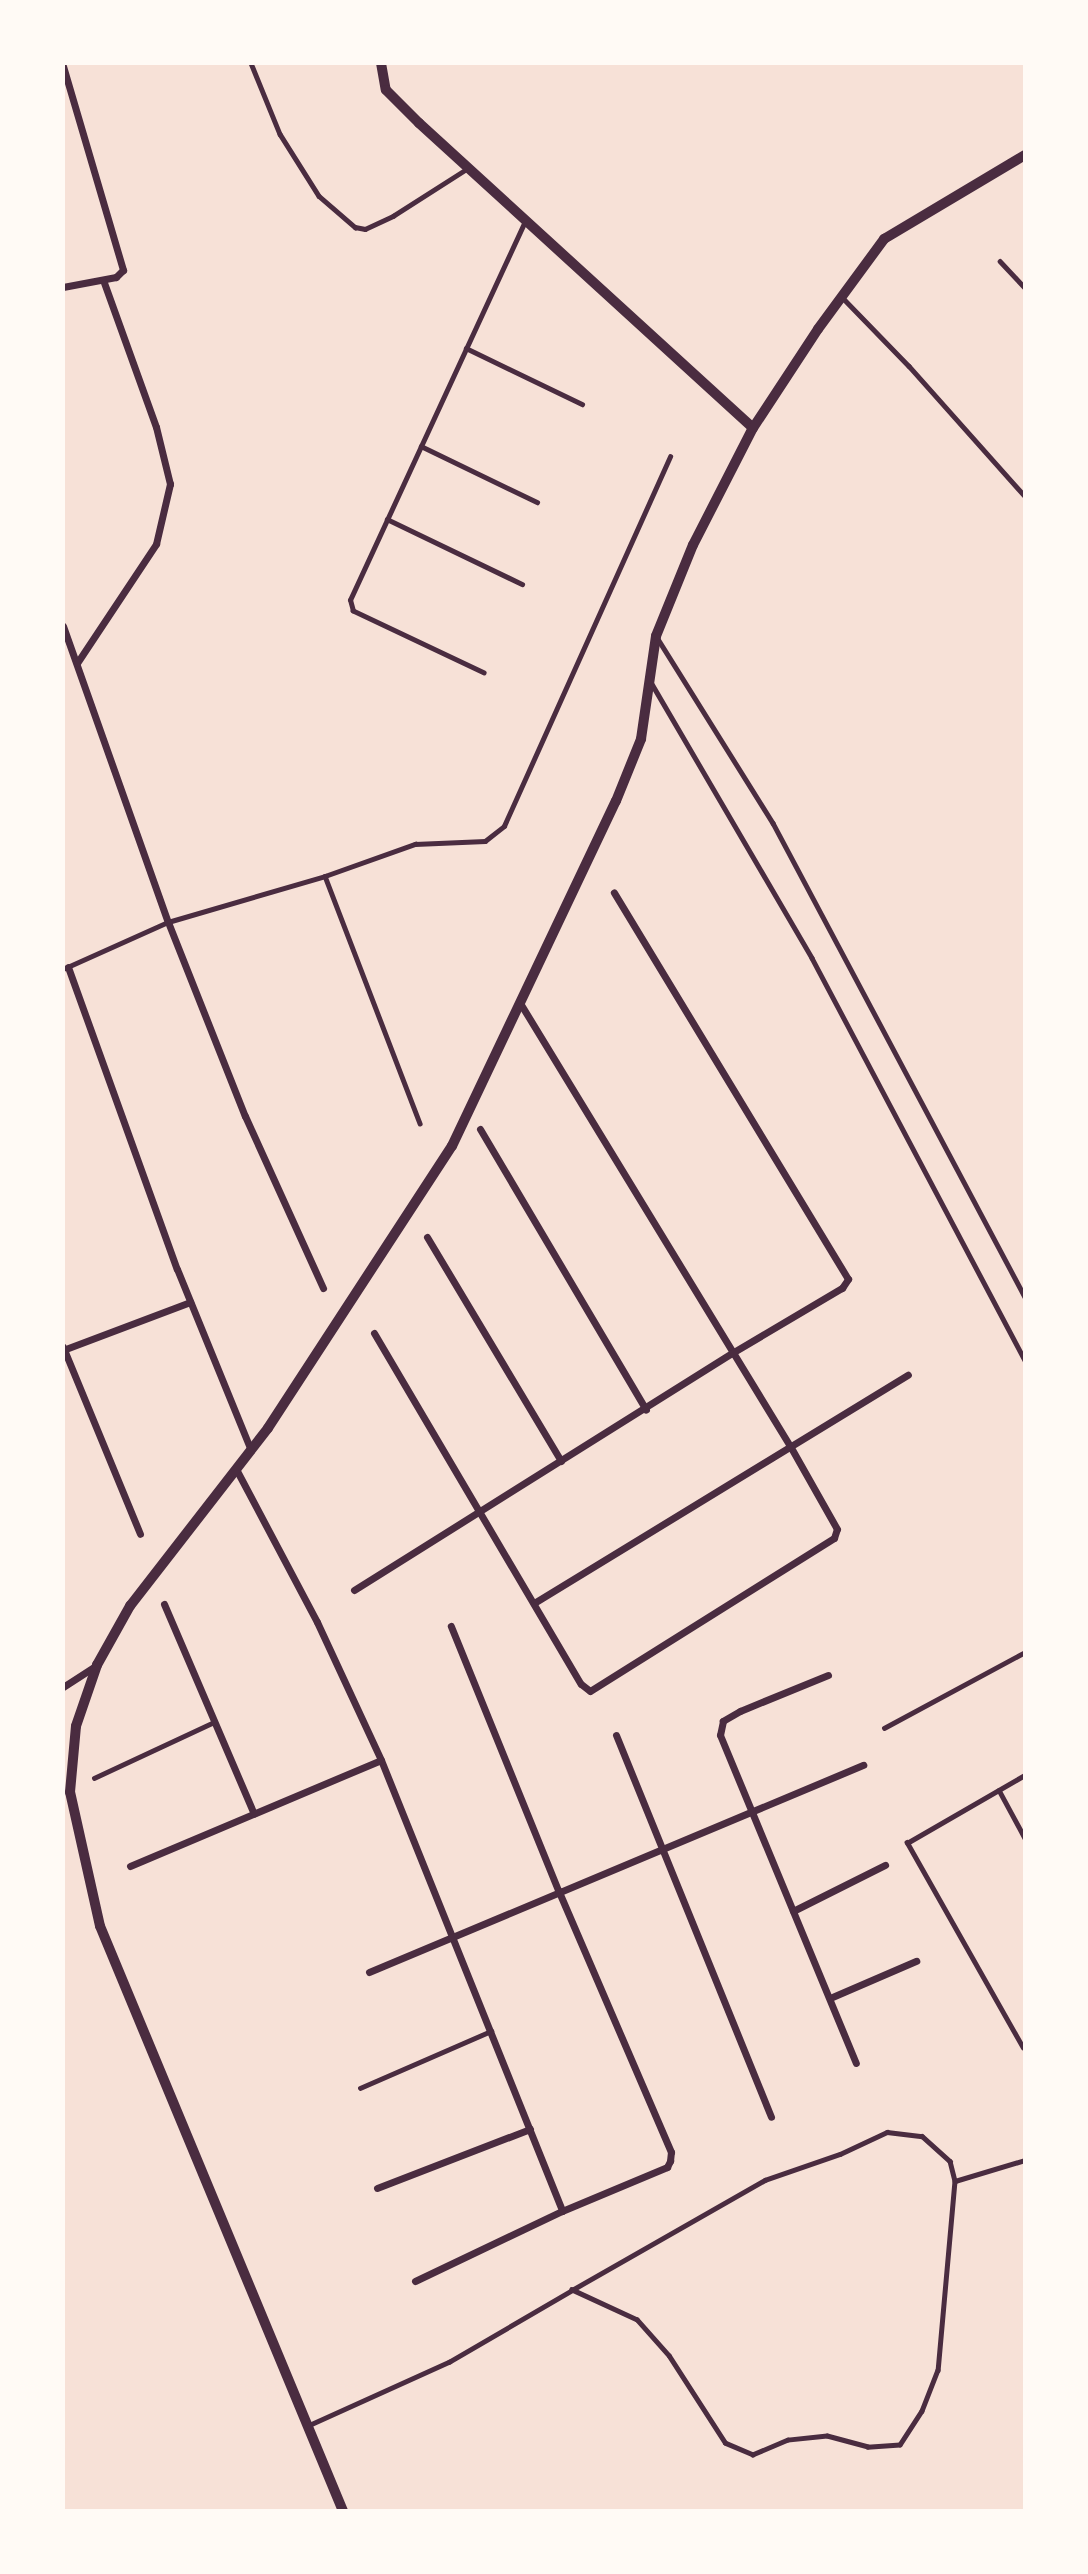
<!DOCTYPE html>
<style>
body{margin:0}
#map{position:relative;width:1088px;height:2574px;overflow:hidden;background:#f7e1d7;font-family:"IBM Plex Serif",serif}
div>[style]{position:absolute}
.service>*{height:4.5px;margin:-2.25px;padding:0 2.25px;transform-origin:2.25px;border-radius:2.25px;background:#4a2c40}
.minor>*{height:7px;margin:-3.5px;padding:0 3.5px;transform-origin:3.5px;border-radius:3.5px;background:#4a2c40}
.tertiary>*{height:10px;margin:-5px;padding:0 5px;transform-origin:5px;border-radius:5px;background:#4a2c40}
span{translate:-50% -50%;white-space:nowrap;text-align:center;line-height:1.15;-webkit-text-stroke:7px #fffaf5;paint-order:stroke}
.frame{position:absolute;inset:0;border:65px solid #fffaf5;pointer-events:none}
</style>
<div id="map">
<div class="service">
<i style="left:251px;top:63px;width:77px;rotate:67.8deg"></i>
<i style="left:280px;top:134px;width:73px;rotate:57.8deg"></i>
<i style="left:319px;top:196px;width:48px;rotate:40.7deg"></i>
<i style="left:355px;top:227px;width:10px;rotate:11deg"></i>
<i style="left:365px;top:229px;width:31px;rotate:-25deg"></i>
<i style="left:393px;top:216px;width:89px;rotate:-32.6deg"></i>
<i style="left:1000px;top:261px;width:37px;rotate:47deg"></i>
<i style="left:843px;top:298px;width:95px;rotate:45.9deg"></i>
<i style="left:909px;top:366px;width:174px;rotate:48.3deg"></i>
<i style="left:466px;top:348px;width:129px;rotate:25.8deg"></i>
<i style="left:421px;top:446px;width:129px;rotate:25.8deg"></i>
<i style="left:387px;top:519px;width:150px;rotate:25.7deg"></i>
<i style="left:658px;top:639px;width:217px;rotate:58deg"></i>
<i style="left:773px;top:823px;width:537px;rotate:62deg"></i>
<i style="left:484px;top:673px;width:145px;rotate:-154.7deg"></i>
<i style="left:353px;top:611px;width:11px;rotate:-105deg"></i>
<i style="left:350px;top:600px;width:417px;rotate:-65.2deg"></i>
<i style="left:652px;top:684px;width:317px;rotate:59.7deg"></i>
<i style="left:812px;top:958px;width:456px;rotate:62.1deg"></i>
<i style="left:325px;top:876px;width:265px;rotate:69deg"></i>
<i style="left:63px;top:969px;width:115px;rotate:-24.1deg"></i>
<i style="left:168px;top:922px;width:164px;rotate:-16.3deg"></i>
<i style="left:325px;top:876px;width:96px;rotate:-19.6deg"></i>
<i style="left:415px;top:844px;width:70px;rotate:-2.5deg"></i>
<i style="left:485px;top:841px;width:24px;rotate:-38deg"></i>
<i style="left:504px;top:826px;width:405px;rotate:-65.8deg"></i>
<i style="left:884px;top:1728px;width:160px;rotate:-28.3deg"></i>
<i style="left:94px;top:1778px;width:132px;rotate:-25deg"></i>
<i style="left:999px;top:1790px;width:55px;rotate:61.6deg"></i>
<i style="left:1023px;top:2048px;width:236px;rotate:-119.5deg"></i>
<i style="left:907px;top:1843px;width:136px;rotate:-30deg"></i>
<i style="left:360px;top:2088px;width:143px;rotate:-23.5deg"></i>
<i style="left:955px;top:2181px;width:73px;rotate:-16.7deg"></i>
<i style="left:307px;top:2426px;width:156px;rotate:-24.3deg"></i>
<i style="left:449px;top:2362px;width:143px;rotate:-30.3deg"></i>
<i style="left:572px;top:2290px;width:222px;rotate:-29.7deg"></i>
<i style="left:765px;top:2180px;width:79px;rotate:-19.1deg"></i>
<i style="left:840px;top:2154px;width:52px;rotate:-25.1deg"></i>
<i style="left:887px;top:2132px;width:35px;rotate:7deg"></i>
<i style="left:922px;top:2136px;width:38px;rotate:42deg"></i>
<i style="left:950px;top:2161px;width:21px;rotate:76deg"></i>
<i style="left:955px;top:2181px;width:190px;rotate:95.1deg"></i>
<i style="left:938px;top:2370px;width:44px;rotate:111.3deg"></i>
<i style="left:922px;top:2411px;width:40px;rotate:122.9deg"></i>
<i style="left:900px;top:2445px;width:32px;rotate:176deg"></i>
<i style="left:868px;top:2447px;width:42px;rotate:-165deg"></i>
<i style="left:827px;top:2436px;width:39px;rotate:174deg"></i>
<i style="left:788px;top:2440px;width:38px;rotate:157deg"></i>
<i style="left:753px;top:2455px;width:30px;rotate:-157deg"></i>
<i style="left:725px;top:2443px;width:103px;rotate:-122.8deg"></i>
<i style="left:669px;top:2356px;width:48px;rotate:-131.6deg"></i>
<i style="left:637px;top:2320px;width:72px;rotate:-155.2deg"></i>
</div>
<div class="minor">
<i style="left:63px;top:66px;width:213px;rotate:73.6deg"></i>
<i style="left:123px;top:270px;width:10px;rotate:135deg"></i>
<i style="left:116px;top:277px;width:54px;rotate:169.3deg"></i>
<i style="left:63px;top:626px;width:314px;rotate:70.5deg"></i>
<i style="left:168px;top:922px;width:209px;rotate:68.4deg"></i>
<i style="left:245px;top:1116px;width:189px;rotate:65.6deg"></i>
<i style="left:77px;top:663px;width:143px;rotate:-56.4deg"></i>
<i style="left:156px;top:544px;width:62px;rotate:-76.9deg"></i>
<i style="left:170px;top:484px;width:59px;rotate:-103.8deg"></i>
<i style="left:156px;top:427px;width:156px;rotate:-109.8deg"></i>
<i style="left:68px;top:967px;width:321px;rotate:70.2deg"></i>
<i style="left:177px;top:1269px;width:196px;rotate:67.8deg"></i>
<i style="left:480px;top:1129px;width:326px;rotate:59.4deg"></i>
<i style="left:427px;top:1237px;width:261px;rotate:59.1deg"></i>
<i style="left:374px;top:1333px;width:407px;rotate:59.5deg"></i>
<i style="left:581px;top:1684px;width:11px;rotate:38deg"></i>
<i style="left:590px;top:1691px;width:288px;rotate:-32.1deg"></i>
<i style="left:834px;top:1538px;width:9px;rotate:-72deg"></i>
<i style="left:837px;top:1529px;width:95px;rotate:-119.5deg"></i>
<i style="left:790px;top:1446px;width:519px;rotate:-121.36deg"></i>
<i style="left:63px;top:1347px;width:202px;rotate:67.6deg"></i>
<i style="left:63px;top:1350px;width:136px;rotate:-20.7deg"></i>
<i style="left:236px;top:1469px;width:173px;rotate:62.1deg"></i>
<i style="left:317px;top:1622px;width:152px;rotate:65.1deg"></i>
<i style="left:381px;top:1760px;width:486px;rotate:68.1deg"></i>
<i style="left:354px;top:1590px;width:446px;rotate:-32.1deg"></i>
<i style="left:732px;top:1353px;width:128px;rotate:-30.6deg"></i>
<i style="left:842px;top:1288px;width:11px;rotate:-56deg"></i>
<i style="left:848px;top:1279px;width:452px;rotate:-121.2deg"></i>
<i style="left:534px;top:1603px;width:438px;rotate:-31.4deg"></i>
<i style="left:164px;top:1604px;width:228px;rotate:66.8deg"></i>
<i style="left:828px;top:1675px;width:95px;rotate:157.8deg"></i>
<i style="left:740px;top:1711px;width:20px;rotate:150deg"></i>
<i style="left:723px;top:1721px;width:14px;rotate:102deg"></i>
<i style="left:720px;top:1735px;width:355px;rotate:67.5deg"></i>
<i style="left:63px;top:1687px;width:40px;rotate:-32.9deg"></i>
<i style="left:616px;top:1735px;width:412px;rotate:67.9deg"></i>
<i style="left:130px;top:1866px;width:272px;rotate:-22.9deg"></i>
<i style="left:793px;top:1911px;width:103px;rotate:-26.6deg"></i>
<i style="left:369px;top:1972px;width:536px;rotate:-22.74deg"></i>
<i style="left:830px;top:1998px;width:94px;rotate:-23.3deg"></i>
<i style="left:377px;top:2188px;width:164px;rotate:-21.1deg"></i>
<i style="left:415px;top:2281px;width:163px;rotate:-25.5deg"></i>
<i style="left:562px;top:2211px;width:114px;rotate:-22.7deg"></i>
<i style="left:667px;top:2167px;width:7px;rotate:-63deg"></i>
<i style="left:670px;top:2161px;width:9px;rotate:-84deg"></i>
<i style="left:671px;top:2152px;width:285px;rotate:-113.3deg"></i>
<i style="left:558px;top:1890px;width:285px;rotate:-112.1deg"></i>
</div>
<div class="tertiary">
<i style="left:381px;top:63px;width:27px;rotate:80deg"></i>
<i style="left:386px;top:90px;width:47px;rotate:45deg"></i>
<i style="left:419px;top:123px;width:452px;rotate:42.4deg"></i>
<i style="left:343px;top:2511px;width:633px;rotate:-112.56deg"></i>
<i style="left:100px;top:1926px;width:137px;rotate:-102.6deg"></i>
<i style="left:70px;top:1792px;width:66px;rotate:-84.8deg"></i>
<i style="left:76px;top:1726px;width:65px;rotate:-71deg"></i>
<i style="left:97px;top:1665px;width:68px;rotate:-60.8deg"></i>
<i style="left:130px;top:1606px;width:225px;rotate:-52.2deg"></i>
<i style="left:268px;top:1428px;width:337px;rotate:-56.9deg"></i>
<i style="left:452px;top:1146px;width:382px;rotate:-64.6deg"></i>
<i style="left:616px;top:801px;width:67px;rotate:-68deg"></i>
<i style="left:641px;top:739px;width:104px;rotate:-81.7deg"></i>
<i style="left:656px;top:636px;width:98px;rotate:-67.9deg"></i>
<i style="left:693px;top:545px;width:131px;rotate:-62.9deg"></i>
<i style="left:753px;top:428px;width:118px;rotate:-56.7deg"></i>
<i style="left:818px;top:329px;width:112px;rotate:-53.7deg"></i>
<i style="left:884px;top:239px;width:164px;rotate:-30.8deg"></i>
</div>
<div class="frame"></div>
</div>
